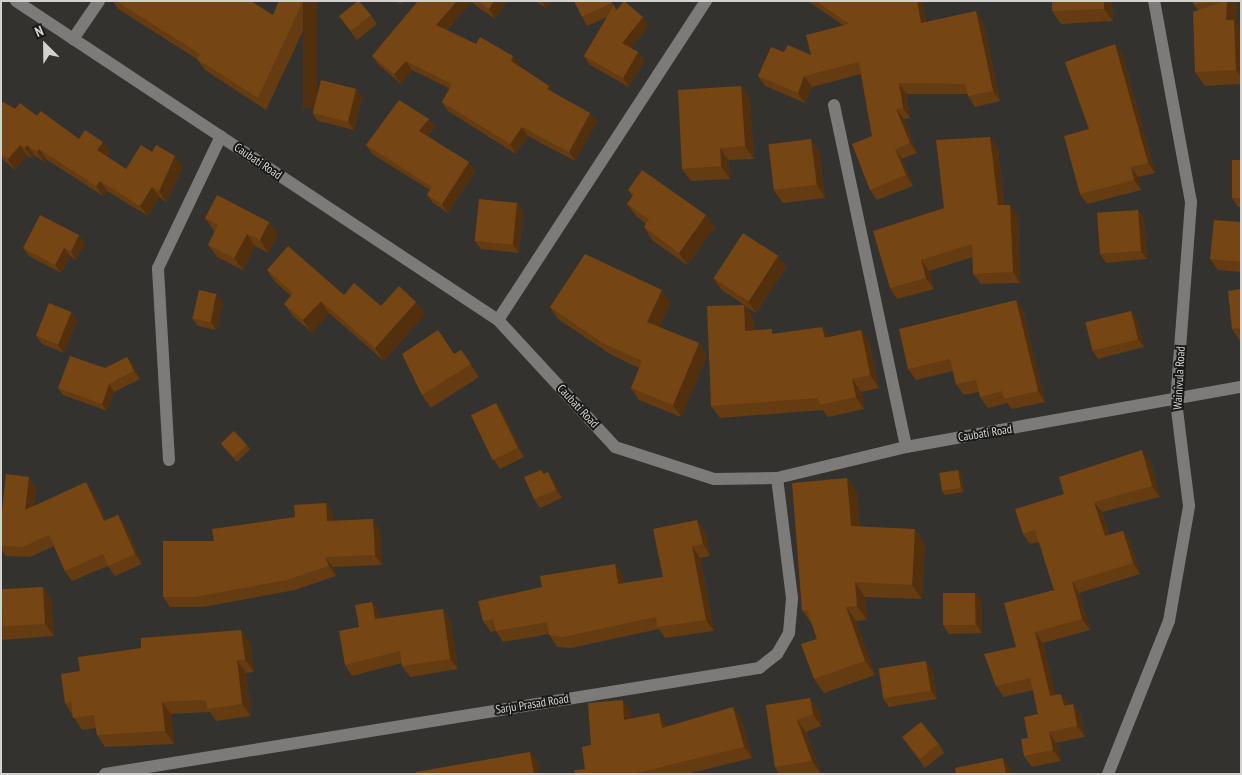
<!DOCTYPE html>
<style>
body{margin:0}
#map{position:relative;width:1242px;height:775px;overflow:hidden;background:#33322f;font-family:"PT Sans Narrow",sans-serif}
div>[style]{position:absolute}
.minor>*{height:12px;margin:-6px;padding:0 6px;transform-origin:6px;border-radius:6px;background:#7d7b79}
.wall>*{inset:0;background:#653b11}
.shaded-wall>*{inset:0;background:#52300e;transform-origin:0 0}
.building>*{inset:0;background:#754514;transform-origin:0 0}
span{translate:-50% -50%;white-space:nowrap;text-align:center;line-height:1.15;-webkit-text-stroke:4px #1a1a18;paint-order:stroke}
.street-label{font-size:12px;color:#d3d2d1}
.frame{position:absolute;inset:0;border:2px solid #d3d2d1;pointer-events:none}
.north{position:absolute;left:20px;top:20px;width:50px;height:50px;-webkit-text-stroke:4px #1a1a18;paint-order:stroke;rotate:337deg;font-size:14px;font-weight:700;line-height:20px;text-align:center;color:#d3d2d1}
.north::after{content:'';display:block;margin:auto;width:18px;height:22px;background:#d3d2d1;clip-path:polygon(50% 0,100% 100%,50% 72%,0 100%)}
</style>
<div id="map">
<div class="minor">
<i style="left:16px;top:1px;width:578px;rotate:33.5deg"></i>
<i style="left:498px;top:320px;width:173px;rotate:47.3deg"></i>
<i style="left:615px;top:447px;width:104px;rotate:17.9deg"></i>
<i style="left:714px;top:479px;width:63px;rotate:-0.9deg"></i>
<i style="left:777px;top:478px;width:133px;rotate:-13.5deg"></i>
<i style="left:906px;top:447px;width:340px;rotate:-10.2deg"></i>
<i style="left:73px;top:39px;width:46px;rotate:-55.6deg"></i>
<i style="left:834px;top:105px;width:349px;rotate:78.1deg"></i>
<i style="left:498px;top:320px;width:381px;rotate:-56.9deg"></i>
<i style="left:169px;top:460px;width:192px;rotate:-93.3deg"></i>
<i style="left:158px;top:268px;width:146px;rotate:-64.5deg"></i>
<i style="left:105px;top:774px;width:663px;rotate:-9.21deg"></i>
<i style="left:759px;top:668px;width:23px;rotate:-38deg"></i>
<i style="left:777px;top:654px;width:24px;rotate:-60deg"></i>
<i style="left:789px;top:633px;width:35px;rotate:-85deg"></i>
<i style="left:792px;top:598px;width:121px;rotate:-97.1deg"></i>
<i style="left:1108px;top:774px;width:165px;rotate:-68.3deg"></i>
<i style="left:1169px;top:621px;width:117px;rotate:-80.1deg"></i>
<i style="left:1189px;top:506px;width:105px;rotate:-97.1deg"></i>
<i style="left:1176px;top:402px;width:201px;rotate:-85.7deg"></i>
<i style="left:1191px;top:202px;width:204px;rotate:-100.4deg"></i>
</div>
<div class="wall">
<i style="clip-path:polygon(113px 1px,235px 1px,273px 15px,279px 1px,317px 1px,266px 110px,205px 70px,197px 59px,118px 9px)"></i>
<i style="clip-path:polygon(397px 1px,404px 1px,400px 4px)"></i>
<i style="clip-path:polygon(418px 1px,507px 1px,495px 19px,471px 2px,447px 30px,520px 66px,519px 66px,549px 86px,553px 93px,597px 122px,575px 161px,528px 136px,516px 154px,448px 111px,442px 102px,450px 89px,412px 70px,401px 84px,379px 65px,372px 56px)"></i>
<i style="clip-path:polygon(535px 1px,551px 1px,546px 8px)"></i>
<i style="clip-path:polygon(808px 1px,922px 1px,926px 22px,983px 22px,1000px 101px,975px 107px,968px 96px,968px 94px,906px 94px,910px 118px,904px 119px,917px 153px,902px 159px,913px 186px,877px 200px,870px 190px,872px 136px,861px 74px,812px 87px,805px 103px,765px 86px,758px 76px,784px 52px,811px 55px,843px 25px)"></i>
<i style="clip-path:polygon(1052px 1px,1112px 1px,1113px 21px,1061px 24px,1052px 11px)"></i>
<i style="clip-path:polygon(1193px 1px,1237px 1px,1236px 22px,1241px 29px,1241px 84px,1205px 86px,1195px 72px,1198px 10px,1193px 4px)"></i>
<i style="clip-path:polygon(612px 3px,617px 10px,649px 26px,631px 48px,638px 52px,644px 61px,629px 87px,590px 65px,584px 56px,607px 17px,587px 26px,582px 17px)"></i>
<i style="clip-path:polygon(371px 15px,377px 24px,357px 40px,339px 16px)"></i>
<i style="clip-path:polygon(1122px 54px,1155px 173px,1138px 177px,1141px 190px,1087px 204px,1080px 194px,1089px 129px)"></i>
<i style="clip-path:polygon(741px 86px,750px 99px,754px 159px,728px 160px,730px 179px,691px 181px,682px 169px)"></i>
<i style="clip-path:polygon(356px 89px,362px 98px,354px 130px,318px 121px,312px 113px)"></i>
<i style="clip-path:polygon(1px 101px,15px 109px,37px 116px,79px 139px,103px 142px,110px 152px,107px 156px,126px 169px,152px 152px,183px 167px,166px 202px,159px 197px,148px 216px,107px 191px,103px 196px,46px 159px,44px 162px,34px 155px,32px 159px,27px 155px,15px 170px,1px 158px)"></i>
<i style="clip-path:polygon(435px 127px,428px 136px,475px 171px,448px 213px,433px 203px,427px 195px,430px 190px,372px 154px,366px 145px)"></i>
<i style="clip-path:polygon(998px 148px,1004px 205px,1018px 215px,1020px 283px,981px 284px,973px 274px,973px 257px,929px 271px,934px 289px,897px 299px,890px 288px,944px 208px)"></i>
<i style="clip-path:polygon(819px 151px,825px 198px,783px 203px,774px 191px)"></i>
<i style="clip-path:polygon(1241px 160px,1241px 207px,1238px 207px,1232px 198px)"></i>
<i style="clip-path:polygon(628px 190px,715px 227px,687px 265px,652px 240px,644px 227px,646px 224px,636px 216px,627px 204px,633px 197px)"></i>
<i style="clip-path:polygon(517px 203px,523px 211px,519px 253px,481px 249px,475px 241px)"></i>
<i style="clip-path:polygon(1138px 210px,1144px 218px,1147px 259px,1106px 263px,1100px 254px)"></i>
<i style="clip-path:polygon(205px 218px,278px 234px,268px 253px,255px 246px,243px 270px,217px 257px,208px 245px,215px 231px,214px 231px)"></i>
<i style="clip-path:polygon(1241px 222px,1241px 272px,1218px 270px,1210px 259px)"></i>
<i style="clip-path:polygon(85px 243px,76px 260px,70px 256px,61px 273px,29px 256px,23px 248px)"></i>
<i style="clip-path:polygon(778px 256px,786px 268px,756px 313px,745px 306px,753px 317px,754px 330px,775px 334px,829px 337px,861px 330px,869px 342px,879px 388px,861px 392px,864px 409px,828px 417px,823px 410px,720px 418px,711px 406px,744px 305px,722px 290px,713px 278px)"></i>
<i style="clip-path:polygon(267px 270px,381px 306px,416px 302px,425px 314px,384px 361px,329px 313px,312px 333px,293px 316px,284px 304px,291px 296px,275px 282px)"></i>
<i style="clip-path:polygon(1241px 289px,1241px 341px,1240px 341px,1232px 329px)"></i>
<i style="clip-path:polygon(1016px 300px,1023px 311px,1045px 402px,1012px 409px,1007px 403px,988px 408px,980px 397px,979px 392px,964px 395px,956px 384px,953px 371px,916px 380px,908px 369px)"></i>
<i style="clip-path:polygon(223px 303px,216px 330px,198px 326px,192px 318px)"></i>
<i style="clip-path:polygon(671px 303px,659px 327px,699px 343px,707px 356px,681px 417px,639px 400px,631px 388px,639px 368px,610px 354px,558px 319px,550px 307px)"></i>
<i style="clip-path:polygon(1131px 311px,1137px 319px,1144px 347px,1098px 359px,1092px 350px)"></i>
<i style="clip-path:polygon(77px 320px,64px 353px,42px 344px,36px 336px)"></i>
<i style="clip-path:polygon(438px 330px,454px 354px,461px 350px,479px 377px,431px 408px,422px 395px)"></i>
<i style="clip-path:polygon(127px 357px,133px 365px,140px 379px,114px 392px,107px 411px,63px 395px,58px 388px,105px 368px)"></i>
<i style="clip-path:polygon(502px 412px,524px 457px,500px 469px,494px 460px)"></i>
<i style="clip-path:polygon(221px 444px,247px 445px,250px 449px,237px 462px,224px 448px)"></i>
<i style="clip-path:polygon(1150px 461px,1160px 497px,1102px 512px,1109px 535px,1123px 531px,1130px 542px,1140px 574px,1079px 593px,1090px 630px,1043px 643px,1055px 695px,1069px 705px,1080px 715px,1085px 737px,1056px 743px,1061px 761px,1032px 767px,1024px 756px,1028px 738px,1038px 714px,1033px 690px,1004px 697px,996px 686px,1016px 647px,1054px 590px,1039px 542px,1030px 544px,1023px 534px,1064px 494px)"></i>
<i style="clip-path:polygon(541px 470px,544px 474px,554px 481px,562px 498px,540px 508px,534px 499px)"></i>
<i style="clip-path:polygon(958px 470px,961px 474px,964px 492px,945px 495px,942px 491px)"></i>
<i style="clip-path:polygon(847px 478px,857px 493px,860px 527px,925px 544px,922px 599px,865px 597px,867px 620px,856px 621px,875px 675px,824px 693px,814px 679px,817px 639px,812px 624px,802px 610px)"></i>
<i style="clip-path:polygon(36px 488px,34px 506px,93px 492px,106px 520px,118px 515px,125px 525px,142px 564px,115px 576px,108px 566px,72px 581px,65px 571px,54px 546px,30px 557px,6px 556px,1px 549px,1px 521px)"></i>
<i style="clip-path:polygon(326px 503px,333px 514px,333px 521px,380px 530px,382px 565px,333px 567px,336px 576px,295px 590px,203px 607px,170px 607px,163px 597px,295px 517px)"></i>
<i style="clip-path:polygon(705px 531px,710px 556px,700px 558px,714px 631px,665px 638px,659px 629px,571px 648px,557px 647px,549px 634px,503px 642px,496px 631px,491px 632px,483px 621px,542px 587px,615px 564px,622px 575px,624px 583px,663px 577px)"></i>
<i style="clip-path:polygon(1px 590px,51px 599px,54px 636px,1px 640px)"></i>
<i style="clip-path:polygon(975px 593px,981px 601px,982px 633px,949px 634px,943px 625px)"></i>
<i style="clip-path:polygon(372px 602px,379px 613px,380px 618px,450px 620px,458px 669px,410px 677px,402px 666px,402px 663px,352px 676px,345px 665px,359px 627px)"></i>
<i style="clip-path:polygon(250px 642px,254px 672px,246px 673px,251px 716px,216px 721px,210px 712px,171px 714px,174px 744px,105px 747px,97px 735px,96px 728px,82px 730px,65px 703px,80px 671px)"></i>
<i style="clip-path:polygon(932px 670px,937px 699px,889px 707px,883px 699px)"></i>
<i style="clip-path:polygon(766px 705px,819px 711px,821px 726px,806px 732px,821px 774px,779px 774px,775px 767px)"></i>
<i style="clip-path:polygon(631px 711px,631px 719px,666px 725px,667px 726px,741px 718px,752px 758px,687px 774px,575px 774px,585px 769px,591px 745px)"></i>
<i style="clip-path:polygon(902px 737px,939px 744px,944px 753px,925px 768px)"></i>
</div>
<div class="shaded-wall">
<i style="left:303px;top:1px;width:14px;height:107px"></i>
<i style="clip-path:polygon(457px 1px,470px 1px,471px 2px,443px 34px,436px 25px)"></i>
<i style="clip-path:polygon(494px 1px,507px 1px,495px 19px,489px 9px)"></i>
<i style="clip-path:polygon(541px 1px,551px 1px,546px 8px)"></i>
<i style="clip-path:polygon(917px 1px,922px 1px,928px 34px,921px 23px)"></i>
<i style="clip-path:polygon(1104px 1px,1112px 1px,1113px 21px,1104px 9px)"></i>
<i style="clip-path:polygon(1227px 1px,1237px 1px,1236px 22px,1241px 29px,1241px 77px,1236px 70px,1226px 20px)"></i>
<i style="clip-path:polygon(976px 11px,983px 22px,1000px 101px,993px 91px)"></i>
<i style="clip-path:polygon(643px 17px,649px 26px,628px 52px,622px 43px)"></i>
<i style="clip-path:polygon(1115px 44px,1122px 54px,1155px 173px,1148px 163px)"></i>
<i style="clip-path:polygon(638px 52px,644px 61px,629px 87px,623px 78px)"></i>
<i style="clip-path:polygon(513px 56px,520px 66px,517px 70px,511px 61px)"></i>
<i style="clip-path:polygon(406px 61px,412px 70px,401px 84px,394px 74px)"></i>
<i style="clip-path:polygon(804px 76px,812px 87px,805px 103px,798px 93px)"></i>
<i style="clip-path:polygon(899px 83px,906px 94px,910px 118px,903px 108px)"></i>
<i style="clip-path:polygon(549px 86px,555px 95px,547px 89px)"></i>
<i style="clip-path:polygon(741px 86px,750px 99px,754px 159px,745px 146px)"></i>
<i style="clip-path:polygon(356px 89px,362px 98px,354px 130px,348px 122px)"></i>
<i style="clip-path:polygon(896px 109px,904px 119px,917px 153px,910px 143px)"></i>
<i style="clip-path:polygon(590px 113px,597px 122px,575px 161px,569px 152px)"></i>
<i style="clip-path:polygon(429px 119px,435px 127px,425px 140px,419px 131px)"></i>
<i style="clip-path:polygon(522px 127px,528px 136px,516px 154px,510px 144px)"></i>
<i style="clip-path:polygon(990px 137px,998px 148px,1005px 216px,998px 205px)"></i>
<i style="clip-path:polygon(811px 139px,819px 151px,825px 198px,817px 185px)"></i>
<i style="clip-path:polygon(103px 142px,110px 152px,105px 160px,97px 150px)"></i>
<i style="clip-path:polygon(20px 145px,27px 155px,15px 170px,8px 159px)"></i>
<i style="clip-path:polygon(27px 145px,34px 155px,32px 159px,25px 148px)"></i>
<i style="clip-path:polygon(720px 148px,728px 160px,730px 179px,721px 166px)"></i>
<i style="clip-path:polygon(39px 149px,46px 159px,44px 162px,37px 152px)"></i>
<i style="clip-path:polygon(895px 149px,902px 159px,913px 186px,906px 175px)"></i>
<i style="clip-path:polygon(175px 156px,183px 167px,166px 202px,159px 191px)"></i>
<i style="clip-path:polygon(469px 162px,475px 171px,448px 213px,442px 204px)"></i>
<i style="clip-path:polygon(1131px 167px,1138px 177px,1141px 190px,1134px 180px)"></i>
<i style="clip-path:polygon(100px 181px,107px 191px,103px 196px,96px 186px)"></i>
<i style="clip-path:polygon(152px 187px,159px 197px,148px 216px,140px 206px)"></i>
<i style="clip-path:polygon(517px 203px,523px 211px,519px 253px,513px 244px)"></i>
<i style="clip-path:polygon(1010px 205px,1018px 215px,1020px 283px,1013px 272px)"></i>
<i style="clip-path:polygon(1138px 210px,1144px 218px,1147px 259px,1141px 251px)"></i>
<i style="clip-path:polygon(706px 215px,715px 227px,687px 265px,679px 253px)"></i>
<i style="clip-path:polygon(269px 222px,278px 234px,268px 253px,260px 240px)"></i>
<i style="clip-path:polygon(247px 234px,255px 246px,243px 270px,234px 258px)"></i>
<i style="clip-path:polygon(79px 235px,85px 243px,76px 260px,71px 251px)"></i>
<i style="clip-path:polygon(64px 248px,70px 256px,61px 273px,55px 265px)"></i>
<i style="clip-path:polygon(778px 256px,786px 268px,756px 313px,748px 301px)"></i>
<i style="clip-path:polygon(921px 260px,929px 271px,934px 289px,926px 278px)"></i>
<i style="clip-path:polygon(662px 290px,671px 303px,656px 334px,647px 322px)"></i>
<i style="clip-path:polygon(217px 294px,223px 303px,216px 330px,211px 322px)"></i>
<i style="clip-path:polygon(1016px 300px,1023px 311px,1045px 402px,1038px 391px)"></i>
<i style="clip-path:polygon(321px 301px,329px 313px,312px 333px,303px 320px)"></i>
<i style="clip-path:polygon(416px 302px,425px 314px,384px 361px,375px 348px)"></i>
<i style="clip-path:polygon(744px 305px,753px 317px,754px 343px,745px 331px)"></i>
<i style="clip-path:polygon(1131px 311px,1137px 319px,1144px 347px,1138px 339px)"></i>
<i style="clip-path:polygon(71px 312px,77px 320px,64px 353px,58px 345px)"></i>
<i style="clip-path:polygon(822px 327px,831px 339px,825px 338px)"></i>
<i style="clip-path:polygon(861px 330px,869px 342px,879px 388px,870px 375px)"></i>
<i style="clip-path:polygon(699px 343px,707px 356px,681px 417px,673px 405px)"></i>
<i style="clip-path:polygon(127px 357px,133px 365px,140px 379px,134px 371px)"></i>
<i style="clip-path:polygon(852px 379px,861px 392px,864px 409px,856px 397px)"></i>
<i style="clip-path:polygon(109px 384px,114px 392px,107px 411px,102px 404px)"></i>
<i style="clip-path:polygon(496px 403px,502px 412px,524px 457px,518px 448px)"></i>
<i style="clip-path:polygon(1142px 450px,1150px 461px,1160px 497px,1152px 486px)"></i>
<i style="clip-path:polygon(958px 470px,961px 474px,964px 492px,961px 488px)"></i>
<i style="clip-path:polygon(548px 472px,554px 481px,562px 498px,556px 490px)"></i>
<i style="clip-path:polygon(29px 477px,36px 488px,32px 520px,25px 510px)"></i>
<i style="clip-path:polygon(847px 478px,857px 493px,861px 541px,851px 526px)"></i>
<i style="clip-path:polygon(86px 482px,93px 492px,111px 531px,104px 521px)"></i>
<i style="clip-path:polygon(1094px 502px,1102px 512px,1112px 547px,1105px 536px)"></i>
<i style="clip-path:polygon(326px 503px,333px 514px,334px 532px,327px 521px)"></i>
<i style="clip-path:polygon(118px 515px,125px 525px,142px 564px,135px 554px)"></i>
<i style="clip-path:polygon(373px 519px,380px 530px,382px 565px,375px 555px)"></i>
<i style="clip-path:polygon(697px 520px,705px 531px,710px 556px,703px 544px)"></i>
<i style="clip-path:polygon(915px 529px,925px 544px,922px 599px,912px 585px)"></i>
<i style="clip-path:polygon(1123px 531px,1130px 542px,1140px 574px,1133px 563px)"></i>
<i style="clip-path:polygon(692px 546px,700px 558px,714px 631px,706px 620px)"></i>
<i style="clip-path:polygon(325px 557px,333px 567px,336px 576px,329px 566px)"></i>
<i style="clip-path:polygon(615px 564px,622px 575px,626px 595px,618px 584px)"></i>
<i style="clip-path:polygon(855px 582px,865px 597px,867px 620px,857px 606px)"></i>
<i style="clip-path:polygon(1072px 582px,1079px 593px,1090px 630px,1082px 619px)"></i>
<i style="clip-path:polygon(43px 587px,51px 599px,54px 636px,45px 624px)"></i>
<i style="clip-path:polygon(975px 593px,981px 601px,982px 633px,976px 624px)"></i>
<i style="clip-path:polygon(372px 602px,379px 613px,382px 630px,375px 619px)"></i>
<i style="clip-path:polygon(846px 607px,856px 621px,875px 675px,865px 661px)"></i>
<i style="clip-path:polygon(443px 609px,450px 620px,458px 669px,450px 659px)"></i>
<i style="clip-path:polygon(241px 630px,250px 642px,254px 672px,245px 660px)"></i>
<i style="clip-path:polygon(1035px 632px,1043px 643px,1058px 707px,1050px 696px)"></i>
<i style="clip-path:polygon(237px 660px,246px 673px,251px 716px,242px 704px)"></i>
<i style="clip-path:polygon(926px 661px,932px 670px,937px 699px,931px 691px)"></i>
<i style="clip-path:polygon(1061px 694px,1069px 705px,1064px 706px)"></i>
<i style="clip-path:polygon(810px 698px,819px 711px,821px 726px,813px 714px)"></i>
<i style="clip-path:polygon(623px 700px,631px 711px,632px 732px,624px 720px)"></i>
<i style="clip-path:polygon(162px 702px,171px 714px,174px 744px,165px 731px)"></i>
<i style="clip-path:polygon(1073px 704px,1080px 715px,1085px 737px,1077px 726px)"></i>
<i style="clip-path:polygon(733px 707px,741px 718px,752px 758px,744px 747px)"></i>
<i style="clip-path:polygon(659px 713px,666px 725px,670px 739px,662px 728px)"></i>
<i style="clip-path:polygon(797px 720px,806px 732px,821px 774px,812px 761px)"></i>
<i style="clip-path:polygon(1049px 732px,1056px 743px,1061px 761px,1053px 750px)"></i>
<i style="clip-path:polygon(530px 752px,538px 762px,540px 774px,534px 774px)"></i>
<i style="clip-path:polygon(1003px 758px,1010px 768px,1011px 774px,1006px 774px)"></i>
</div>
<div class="building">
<i style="clip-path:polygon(116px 1px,251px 1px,273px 15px,279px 1px,303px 1px,258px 98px,197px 59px,200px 54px)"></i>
<i style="clip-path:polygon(358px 1px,359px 1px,371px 15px,351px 31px,339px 16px)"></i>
<i style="clip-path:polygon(418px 1px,457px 1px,436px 25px,476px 44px,480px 37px,513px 56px,511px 61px,549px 86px,547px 89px,590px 113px,569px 152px,522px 127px,510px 144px,442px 102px,452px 84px,406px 61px,394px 74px,372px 56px)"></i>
<i style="clip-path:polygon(477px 1px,494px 1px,489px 9px)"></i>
<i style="clip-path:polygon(574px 1px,611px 1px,612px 3px,582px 17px)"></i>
<i style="clip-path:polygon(624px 1px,643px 17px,622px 43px,638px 52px,623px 78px,584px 56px,614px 5px,616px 11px)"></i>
<i style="clip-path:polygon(816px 1px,917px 1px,921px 23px,976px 11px,993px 91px,968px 96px,965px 84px,899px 83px,903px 108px,896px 109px,910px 143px,895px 149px,906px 175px,870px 190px,852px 144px,872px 136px,859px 62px,804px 76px,798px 93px,758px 76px,771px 47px,784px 52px,788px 45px,811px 55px,806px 35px,849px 24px)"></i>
<i style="clip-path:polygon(1052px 1px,1104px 1px,1104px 9px,1052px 11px)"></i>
<i style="clip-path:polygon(1193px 1px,1227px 1px,1226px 20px,1234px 20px,1236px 70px,1195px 72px,1193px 12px,1221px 2px,1193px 4px)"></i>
<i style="clip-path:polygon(1115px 44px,1148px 163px,1131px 167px,1134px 180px,1080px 194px,1064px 136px,1089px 129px,1065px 62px)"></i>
<i style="left:321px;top:80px;width:36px;height:34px;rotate:14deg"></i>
<i style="clip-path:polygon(741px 86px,745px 146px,720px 148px,721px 166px,682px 169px,678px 90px)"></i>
<i style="clip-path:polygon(399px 100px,429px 119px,419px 131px,469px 162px,442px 204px,427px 195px,432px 187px,366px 145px)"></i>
<i style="clip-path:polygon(1px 101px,15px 109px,20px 103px,37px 116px,41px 111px,79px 139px,85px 130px,103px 142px,97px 150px,126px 169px,141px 145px,152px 152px,156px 145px,175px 156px,159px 191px,152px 187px,140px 206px,100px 181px,96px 186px,39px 149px,37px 152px,27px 145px,25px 148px,20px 145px,8px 159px,1px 154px)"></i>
<i style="clip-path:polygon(990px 137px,998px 205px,1010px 205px,1013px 272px,973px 274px,972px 244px,921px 260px,926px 278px,890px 288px,873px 231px,944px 208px,936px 140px)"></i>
<i style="left:811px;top:139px;width:46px;height:43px;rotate:83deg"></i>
<i style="left:1232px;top:160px;width:9px;height:38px"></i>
<i style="clip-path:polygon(642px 170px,706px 215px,679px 253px,644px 227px,649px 219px,627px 204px,634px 194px,628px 190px)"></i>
<i style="clip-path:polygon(217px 195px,269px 222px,260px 240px,247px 234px,234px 258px,208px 245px,218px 225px,205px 218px)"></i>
<i style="left:479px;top:199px;width:38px;height:42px;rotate:6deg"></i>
<i style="left:1138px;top:210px;width:41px;height:41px;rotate:86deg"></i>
<i style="clip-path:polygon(40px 215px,79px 235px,71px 251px,64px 248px,55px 265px,23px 248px)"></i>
<i style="clip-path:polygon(1214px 220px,1241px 222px,1241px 262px,1210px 259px)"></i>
<i style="left:743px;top:233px;width:42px;height:54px;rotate:33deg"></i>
<i style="clip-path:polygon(288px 246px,344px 295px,354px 283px,381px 306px,399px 286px,416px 302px,375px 348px,321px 301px,303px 320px,284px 304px,293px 293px,267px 270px)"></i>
<i style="clip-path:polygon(585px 254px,662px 290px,647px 322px,699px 343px,673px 405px,631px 388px,642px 361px,601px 342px,550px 307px)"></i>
<i style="clip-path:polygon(1241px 289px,1241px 328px,1232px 329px,1228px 291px)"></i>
<i style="left:199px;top:290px;width:18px;height:29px;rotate:13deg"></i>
<i style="clip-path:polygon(1016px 300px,1038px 391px,1004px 399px,1002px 391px,980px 397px,976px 380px,956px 384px,950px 359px,908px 369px,899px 329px)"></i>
<i style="left:49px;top:303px;width:24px;height:35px;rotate:22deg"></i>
<i style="clip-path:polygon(744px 305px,745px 331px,772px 329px,772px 334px,822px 327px,825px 338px,861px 330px,870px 375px,852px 379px,856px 397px,820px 405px,818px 398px,711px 406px,707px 306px)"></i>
<i style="left:1131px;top:311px;width:29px;height:47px;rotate:76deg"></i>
<i style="clip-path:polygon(438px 330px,454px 354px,461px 350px,471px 364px,422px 395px,402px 354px)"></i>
<i style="clip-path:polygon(70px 356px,105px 368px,127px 357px,134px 371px,109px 384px,102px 404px,58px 388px)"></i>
<i style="left:496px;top:403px;width:50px;height:28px;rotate:64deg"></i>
<i style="left:234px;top:431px;width:19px;height:18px;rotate:47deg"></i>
<i style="clip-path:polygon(1142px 450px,1152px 486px,1094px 502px,1105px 536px,1123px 531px,1133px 563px,1072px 582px,1082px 619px,1035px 632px,1050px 696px,1061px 694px,1064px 706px,1073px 704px,1077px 726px,1049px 732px,1053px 750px,1024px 756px,1021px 739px,1028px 738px,1024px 717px,1038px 714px,1030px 678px,996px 686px,984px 654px,1016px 647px,1004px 603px,1054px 590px,1035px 530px,1023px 534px,1015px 509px,1064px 494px,1059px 477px)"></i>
<i style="clip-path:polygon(541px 470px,543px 474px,548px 472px,556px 490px,534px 499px,524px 477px)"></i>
<i style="left:958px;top:470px;width:18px;height:19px;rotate:81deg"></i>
<i style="clip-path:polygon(6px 474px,29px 477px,25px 510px,86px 482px,104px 521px,118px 515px,135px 554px,108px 566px,103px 554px,65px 571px,49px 535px,23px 547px,1px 546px,1px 521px)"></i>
<i style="clip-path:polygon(847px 478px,851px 526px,915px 529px,912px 585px,855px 582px,857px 606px,846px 607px,865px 661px,814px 679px,801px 644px,817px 639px,807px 610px,802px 610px,792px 483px)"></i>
<i style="clip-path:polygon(326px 503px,327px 521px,373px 519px,375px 555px,325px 557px,329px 566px,287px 580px,195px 597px,163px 597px,163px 541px,214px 541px,212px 529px,295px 517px,294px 505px)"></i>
<i style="clip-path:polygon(697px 520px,703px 544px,692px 546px,706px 620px,657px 627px,656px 617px,563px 637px,549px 635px,547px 622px,496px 631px,493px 619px,483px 621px,478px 601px,542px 587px,540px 576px,615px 564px,618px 584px,663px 577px,653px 529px)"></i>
<i style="left:43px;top:587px;width:37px;height:42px;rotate:87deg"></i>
<i style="left:943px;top:593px;width:32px;height:32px"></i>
<i style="clip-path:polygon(372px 602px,375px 619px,443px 609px,450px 659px,402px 666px,400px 651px,345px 665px,339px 631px,359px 627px,355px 605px)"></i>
<i style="clip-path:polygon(241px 630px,245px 660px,237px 660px,242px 704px,207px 709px,206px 701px,200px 700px,162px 702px,165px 731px,97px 735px,94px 715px,73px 718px,71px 702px,65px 703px,61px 674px,80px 671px,78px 657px,141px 648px,141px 638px)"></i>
<i style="left:926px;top:661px;width:30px;height:48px;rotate:81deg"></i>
<i style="clip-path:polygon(810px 698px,813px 714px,797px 720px,812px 761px,775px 767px,766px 705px)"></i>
<i style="clip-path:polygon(623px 700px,624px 720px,659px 713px,662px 728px,733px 707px,744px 747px,632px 774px,575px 774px,574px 770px,585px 769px,582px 747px,591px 745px,588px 703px)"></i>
<i style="left:921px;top:722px;width:28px;height:24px;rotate:51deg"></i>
<i style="clip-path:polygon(530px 752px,534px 774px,416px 774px,416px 772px)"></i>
<i style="clip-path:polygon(1003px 758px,1006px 774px,956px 774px,955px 768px)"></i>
</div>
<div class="street-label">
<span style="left:258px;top:161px;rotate:34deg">Caubati Road</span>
<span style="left:1179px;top:378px;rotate:-87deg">Wainivula Road</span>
<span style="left:578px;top:406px;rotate:47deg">Caubati Road</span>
<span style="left:985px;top:433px;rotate:-9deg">Caubati Road</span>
<span style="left:532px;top:704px;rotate:-9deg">Sarju Prasad Road</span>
</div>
<div class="frame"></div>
<div class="north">N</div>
</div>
